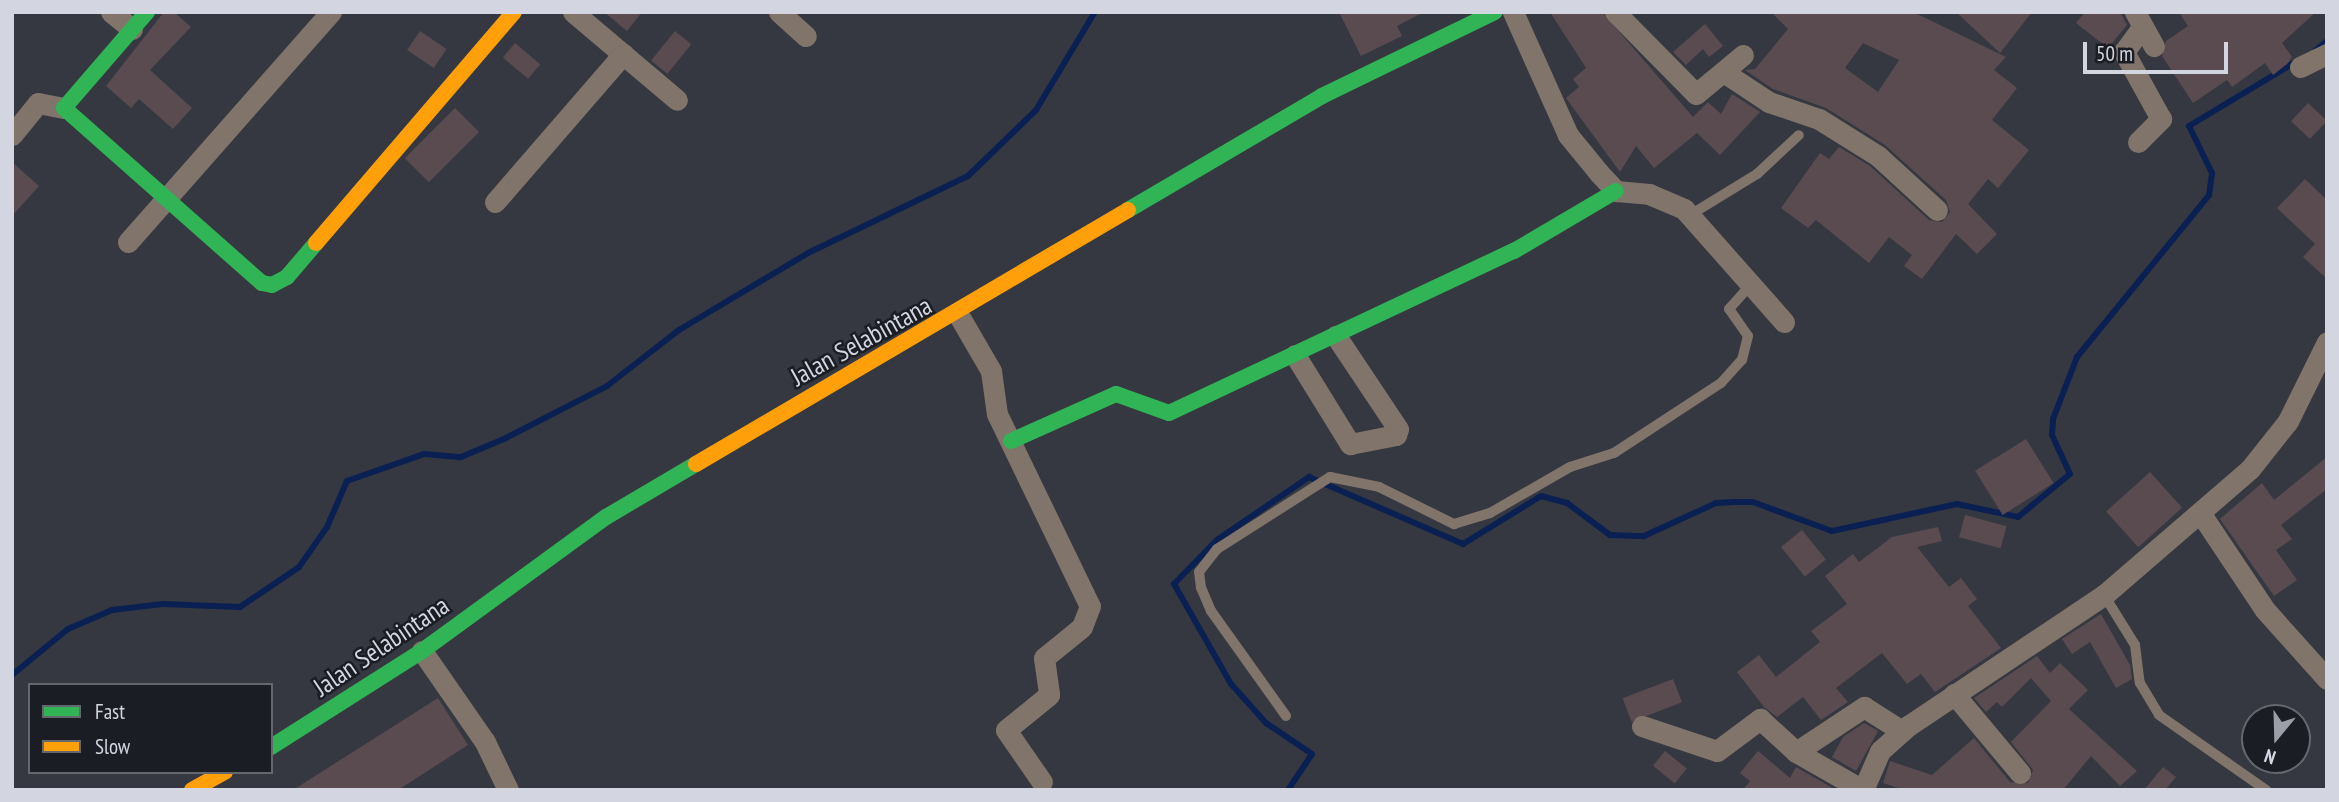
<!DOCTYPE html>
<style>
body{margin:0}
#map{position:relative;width:2339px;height:802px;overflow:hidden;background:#363841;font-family:"PT Sans Narrow",sans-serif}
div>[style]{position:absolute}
.stream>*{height:6px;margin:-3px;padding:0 3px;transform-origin:3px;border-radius:3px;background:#0a2052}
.building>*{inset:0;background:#594b4f;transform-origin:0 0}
.lane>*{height:10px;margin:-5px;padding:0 5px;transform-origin:5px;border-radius:5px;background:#81746b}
.street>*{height:21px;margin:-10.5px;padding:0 10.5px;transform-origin:10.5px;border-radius:10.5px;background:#81746b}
.fast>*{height:16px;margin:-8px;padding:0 8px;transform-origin:8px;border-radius:8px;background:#30b455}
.slow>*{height:16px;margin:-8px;padding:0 8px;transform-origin:8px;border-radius:8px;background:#ff9f0a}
span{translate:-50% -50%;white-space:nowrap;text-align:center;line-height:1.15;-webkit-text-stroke:5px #1b1d24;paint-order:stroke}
.street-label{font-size:26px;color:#d3d6e0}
.frame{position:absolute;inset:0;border:14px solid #d3d6e0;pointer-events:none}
.legend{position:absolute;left:28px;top:683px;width:245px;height:91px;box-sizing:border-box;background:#1b1d24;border:2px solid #65676f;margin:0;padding:9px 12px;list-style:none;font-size:21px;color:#d3d6e0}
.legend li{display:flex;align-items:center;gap:14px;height:35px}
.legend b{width:35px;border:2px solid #65676f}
.north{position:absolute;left:2241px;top:704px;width:70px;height:70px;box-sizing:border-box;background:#1b1d24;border:2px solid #65676f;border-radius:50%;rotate:199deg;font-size:19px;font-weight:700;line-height:28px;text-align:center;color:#d3d6e0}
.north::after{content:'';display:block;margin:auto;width:24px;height:32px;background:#9c9fa8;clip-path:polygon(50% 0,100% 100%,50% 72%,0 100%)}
.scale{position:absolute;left:2083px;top:42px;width:145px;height:32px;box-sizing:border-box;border:4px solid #d3d6e0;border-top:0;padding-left:9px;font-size:21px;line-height:24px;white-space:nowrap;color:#d3d6e0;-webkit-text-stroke:5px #1b1d24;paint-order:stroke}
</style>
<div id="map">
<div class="stream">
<i style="left:2316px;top:50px;width:14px;rotate:-39deg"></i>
<i style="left:12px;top:675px;width:72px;rotate:-39.4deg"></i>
<i style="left:68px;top:629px;width:48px;rotate:-23.4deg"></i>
<i style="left:112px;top:610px;width:51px;rotate:-6.7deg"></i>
<i style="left:163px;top:604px;width:77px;rotate:2.2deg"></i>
<i style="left:240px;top:607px;width:71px;rotate:-34.1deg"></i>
<i style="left:299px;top:567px;width:49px;rotate:-55deg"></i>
<i style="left:327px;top:527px;width:50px;rotate:-66.5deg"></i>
<i style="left:347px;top:481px;width:82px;rotate:-19.3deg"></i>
<i style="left:424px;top:454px;width:37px;rotate:5deg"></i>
<i style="left:461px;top:457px;width:49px;rotate:-22.9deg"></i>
<i style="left:506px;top:438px;width:114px;rotate:-27.2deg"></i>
<i style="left:607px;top:386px;width:91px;rotate:-37.9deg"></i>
<i style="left:679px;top:330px;width:150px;rotate:-30.8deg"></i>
<i style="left:808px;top:253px;width:178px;rotate:-25.7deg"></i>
<i style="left:968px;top:176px;width:95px;rotate:-44.1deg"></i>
<i style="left:1036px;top:110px;width:114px;rotate:-59deg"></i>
<i style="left:1288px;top:790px;width:43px;rotate:-56.3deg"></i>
<i style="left:1312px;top:754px;width:55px;rotate:-146deg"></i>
<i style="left:1266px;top:723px;width:52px;rotate:-131.9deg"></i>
<i style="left:1231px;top:684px;width:115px;rotate:-119.7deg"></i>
<i style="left:1174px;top:584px;width:62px;rotate:-45.7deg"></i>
<i style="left:1217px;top:540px;width:112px;rotate:-34.4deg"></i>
<i style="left:1309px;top:477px;width:168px;rotate:23.5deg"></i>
<i style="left:1463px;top:544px;width:92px;rotate:-31.6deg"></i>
<i style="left:1541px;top:496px;width:27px;rotate:15deg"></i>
<i style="left:1567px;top:503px;width:54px;rotate:36.7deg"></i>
<i style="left:1610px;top:535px;width:34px;rotate:2deg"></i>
<i style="left:1644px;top:536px;width:79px;rotate:-24.6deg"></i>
<i style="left:1716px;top:503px;width:18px;rotate:-3deg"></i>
<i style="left:1734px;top:502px;width:19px"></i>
<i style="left:1753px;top:502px;width:84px;rotate:20.2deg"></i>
<i style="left:1832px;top:531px;width:128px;rotate:-12.2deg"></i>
<i style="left:1957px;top:504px;width:62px;rotate:12deg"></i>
<i style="left:2018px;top:517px;width:67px;rotate:-39.6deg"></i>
<i style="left:2070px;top:474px;width:43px;rotate:-114.8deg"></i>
<i style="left:2052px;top:435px;width:16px;rotate:-86deg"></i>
<i style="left:2053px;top:419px;width:66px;rotate:-68.8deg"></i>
<i style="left:2077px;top:357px;width:209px;rotate:-50.8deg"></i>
<i style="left:2209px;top:195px;width:22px;rotate:-82deg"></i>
<i style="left:2212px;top:173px;width:52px;rotate:-116.1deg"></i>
<i style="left:2189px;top:126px;width:122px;rotate:-31deg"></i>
</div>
<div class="building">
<i style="clip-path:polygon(164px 12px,174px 12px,191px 27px,150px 70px,192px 108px,173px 129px,139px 99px,131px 108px,106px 86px)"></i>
<i style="clip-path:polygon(604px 12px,642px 12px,627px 31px)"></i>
<i style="clip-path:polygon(1339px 12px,1424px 12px,1397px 26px,1402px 36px,1361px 56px)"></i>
<i style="clip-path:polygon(1550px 12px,1602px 12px,1693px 117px,1708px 102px,1721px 114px,1732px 94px,1760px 112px,1720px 155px,1697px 133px,1654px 168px,1636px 146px,1620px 172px,1566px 98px,1579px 87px,1573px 79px,1586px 68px)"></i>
<i style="clip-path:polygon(evenodd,1771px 12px,1913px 12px,2006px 57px,1994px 70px,2017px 88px,1992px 120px,2029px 150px,1998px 188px,1988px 179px,1968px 204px,1997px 234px,1977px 254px,1956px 234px,1922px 279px,1904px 266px,1912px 255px,1889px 237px,1869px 263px,1816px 220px,1808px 228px,1781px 208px,1820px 153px,1829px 159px,1839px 147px,1870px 166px,1929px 220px,1942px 222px,1950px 212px,1946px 200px,1885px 145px,1826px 108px,1773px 89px,1745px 70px,1755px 69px,1788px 29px,1771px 12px,1863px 43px,1899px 60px,1878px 92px,1845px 68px,1863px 43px)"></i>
<i style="clip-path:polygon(1956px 12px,2032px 12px,2000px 53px)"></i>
<i style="clip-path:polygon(2085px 12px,2120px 12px,2127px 25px,2108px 48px,2076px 23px)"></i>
<i style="clip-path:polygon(2179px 12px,2316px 12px,2282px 43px,2292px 57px,2287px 64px,2273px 75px,2265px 63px,2232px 87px,2227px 80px,2193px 103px,2162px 56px,2166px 41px,2188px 26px)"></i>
<i style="clip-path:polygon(1705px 24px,1723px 46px,1709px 57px,1703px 49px,1686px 65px,1673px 52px)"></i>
<i style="left:420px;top:31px;width:32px;height:23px;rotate:34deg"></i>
<i style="left:675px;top:31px;width:21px;height:38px;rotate:39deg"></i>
<i style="left:515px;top:43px;width:33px;height:19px;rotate:40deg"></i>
<i style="left:2308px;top:103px;width:26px;height:25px;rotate:43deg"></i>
<i style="left:455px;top:108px;width:34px;height:71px;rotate:45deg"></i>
<i style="clip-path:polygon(12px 162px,39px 186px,12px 216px)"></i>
<i style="clip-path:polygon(2305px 179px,2327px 200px,2327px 279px,2303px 257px,2315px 244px,2277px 208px)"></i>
<i style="left:2026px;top:439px;width:52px;height:60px;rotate:58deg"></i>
<i style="clip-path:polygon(2327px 457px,2327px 489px,2281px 525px,2292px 539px,2276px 550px,2297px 580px,2274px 596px,2220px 519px,2262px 483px,2274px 500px)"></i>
<i style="left:2150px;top:472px;width:48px;height:59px;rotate:48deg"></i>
<i style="left:1965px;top:515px;width:43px;height:23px;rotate:15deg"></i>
<i style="clip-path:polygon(1938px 527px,1942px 541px,1917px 547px,1949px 587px,1961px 578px,1977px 599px,1968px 606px,2001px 648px,1935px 692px,1921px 674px,1907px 684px,1882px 653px,1836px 688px,1848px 702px,1821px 720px,1803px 697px,1777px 717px,1764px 707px,1737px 672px,1759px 655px,1776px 677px,1820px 642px,1811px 631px,1847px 604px,1825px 576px,1853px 554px,1859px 562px,1892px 537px)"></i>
<i style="left:1802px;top:530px;width:38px;height:27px;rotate:51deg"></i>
<i style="clip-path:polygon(2101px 614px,2130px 665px,2132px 679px,2116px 688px,2090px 642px,2072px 654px,2062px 639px)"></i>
<i style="clip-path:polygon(2037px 656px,2050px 673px,2060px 663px,2088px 690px,2069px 709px,2137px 771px,2120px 786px,2091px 756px,2063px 790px,1904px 790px,1883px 783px,1890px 761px,1932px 775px,1974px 738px,2010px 782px,2028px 783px,2033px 770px,2011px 742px,2051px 701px,2031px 678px,2002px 707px,1997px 702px,1986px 712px,1974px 698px)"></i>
<i style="left:1673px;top:679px;width:25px;height:54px;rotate:69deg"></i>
<i style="clip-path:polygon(438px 698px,468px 745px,398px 790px,293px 790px)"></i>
<i style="clip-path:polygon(1864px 723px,1878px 731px,1856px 771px,1832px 757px,1843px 737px)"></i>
<i style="left:1665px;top:751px;width:28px;height:19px;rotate:39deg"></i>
<i style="clip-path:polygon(1758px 751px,1790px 778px,1796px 767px,1836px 790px,1743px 790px,1750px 781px,1740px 773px)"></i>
<i style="clip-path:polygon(2163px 767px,2176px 777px,2165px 790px,2144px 790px)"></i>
</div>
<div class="lane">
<i style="left:1690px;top:215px;width:79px;rotate:-31.5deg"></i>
<i style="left:1757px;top:174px;width:57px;rotate:-42.9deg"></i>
<i style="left:2104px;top:595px;width:59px;rotate:58.2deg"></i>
<i style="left:2135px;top:645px;width:38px;rotate:83deg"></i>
<i style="left:2140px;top:683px;width:37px;rotate:59deg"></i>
<i style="left:2159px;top:715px;width:131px;rotate:35deg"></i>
<i style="left:1286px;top:716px;width:129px;rotate:-125.5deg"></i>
<i style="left:1211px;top:611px;width:25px;rotate:-113deg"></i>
<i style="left:1201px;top:588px;width:16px;rotate:-97deg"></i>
<i style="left:1199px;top:572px;width:29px;rotate:-52deg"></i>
<i style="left:1217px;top:549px;width:134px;rotate:-32.5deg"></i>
<i style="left:1330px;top:477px;width:50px;rotate:11.5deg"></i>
<i style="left:1379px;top:487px;width:84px;rotate:26.3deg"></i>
<i style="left:1454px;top:524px;width:38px;rotate:-17deg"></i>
<i style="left:1490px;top:513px;width:92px;rotate:-29.9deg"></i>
<i style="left:1570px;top:467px;width:46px;rotate:-17.7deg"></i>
<i style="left:1614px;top:453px;width:128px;rotate:-33.2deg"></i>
<i style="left:1721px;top:383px;width:31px;rotate:-48deg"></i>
<i style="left:1742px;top:360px;width:25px;rotate:-76deg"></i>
<i style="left:1748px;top:336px;width:33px;rotate:-125deg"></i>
<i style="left:1729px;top:309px;width:31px;rotate:-48deg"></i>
</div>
<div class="street">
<i style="left:111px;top:12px;width:27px;rotate:39deg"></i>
<i style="left:573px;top:12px;width:136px;rotate:40.2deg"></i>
<i style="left:779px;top:12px;width:36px;rotate:42deg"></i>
<i style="left:1513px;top:12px;width:135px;rotate:65.9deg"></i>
<i style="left:1568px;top:135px;width:49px;rotate:50.8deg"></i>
<i style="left:1599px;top:173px;width:25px;rotate:47deg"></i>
<i style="left:1616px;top:191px;width:33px;rotate:5deg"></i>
<i style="left:1649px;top:194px;width:38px;rotate:23deg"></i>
<i style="left:1684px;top:209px;width:151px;rotate:48.5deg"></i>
<i style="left:1615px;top:12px;width:115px;rotate:45.4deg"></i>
<i style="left:1696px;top:94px;width:61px;rotate:-39.7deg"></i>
<i style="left:2135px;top:12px;width:39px;rotate:61deg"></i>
<i style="left:2300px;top:67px;width:30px;rotate:-26deg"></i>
<i style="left:1725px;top:73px;width:53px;rotate:33.4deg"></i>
<i style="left:1769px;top:102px;width:53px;rotate:18.8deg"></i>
<i style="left:1819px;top:119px;width:70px;rotate:32.1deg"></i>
<i style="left:1878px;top:156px;width:80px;rotate:42.5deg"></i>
<i style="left:12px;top:135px;width:41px;rotate:-50.9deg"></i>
<i style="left:38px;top:103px;width:26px;rotate:11deg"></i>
<i style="left:2138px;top:142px;width:33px;rotate:-45deg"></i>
<i style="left:2161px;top:119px;width:77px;rotate:-118.9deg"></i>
<i style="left:2124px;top:52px;width:31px;rotate:-54deg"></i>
<i style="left:495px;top:202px;width:196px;rotate:-49.1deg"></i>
<i style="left:128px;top:242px;width:307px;rotate:-48.6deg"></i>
<i style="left:958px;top:314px;width:66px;rotate:59.9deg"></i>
<i style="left:991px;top:371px;width:43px;rotate:82.1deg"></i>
<i style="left:997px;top:414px;width:213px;rotate:64.2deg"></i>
<i style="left:1090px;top:606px;width:22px;rotate:111deg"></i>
<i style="left:1082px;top:627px;width:49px;rotate:140.8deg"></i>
<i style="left:1044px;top:658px;width:37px;rotate:82deg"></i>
<i style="left:1049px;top:695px;width:55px;rotate:140.9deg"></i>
<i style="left:1006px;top:730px;width:63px;rotate:55.3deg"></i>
<i style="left:1295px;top:355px;width:105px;rotate:58.3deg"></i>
<i style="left:1350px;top:444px;width:47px;rotate:-11.1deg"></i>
<i style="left:1396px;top:435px;width:6px;rotate:-72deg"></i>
<i style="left:1398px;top:429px;width:112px;rotate:-123.7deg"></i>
<i style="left:2201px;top:514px;width:115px;rotate:56.3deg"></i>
<i style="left:2265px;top:610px;width:93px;rotate:48.1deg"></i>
<i style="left:422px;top:651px;width:111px;rotate:55.3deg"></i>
<i style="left:485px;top:742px;width:53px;rotate:64.4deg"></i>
<i style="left:1954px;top:694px;width:103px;rotate:50.1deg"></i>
<i style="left:1642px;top:726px;width:79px;rotate:18.4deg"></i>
<i style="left:1717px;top:751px;width:54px;rotate:-36.7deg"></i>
<i style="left:1760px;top:719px;width:49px;rotate:42.5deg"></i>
<i style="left:1796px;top:752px;width:82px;rotate:-33.5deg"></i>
<i style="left:1864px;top:707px;width:45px;rotate:32.3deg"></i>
<i style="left:1796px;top:752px;width:77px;rotate:29.6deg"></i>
<i style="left:1863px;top:790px;width:43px;rotate:-66.4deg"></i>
<i style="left:1880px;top:751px;width:38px;rotate:-42deg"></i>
<i style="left:1908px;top:726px;width:236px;rotate:-33.8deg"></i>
<i style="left:2104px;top:595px;width:193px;rotate:-40.8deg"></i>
<i style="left:2250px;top:469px;width:61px;rotate:-51.6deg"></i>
<i style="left:2288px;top:421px;width:88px;rotate:-63.7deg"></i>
</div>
<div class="fast">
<i style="left:147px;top:12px;width:127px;rotate:130.8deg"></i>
<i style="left:64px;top:108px;width:264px;rotate:41.5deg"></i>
<i style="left:262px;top:283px;width:10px;rotate:11deg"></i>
<i style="left:272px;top:285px;width:17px;rotate:-28deg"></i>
<i style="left:287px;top:277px;width:45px;rotate:-49.5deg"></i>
<i style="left:1128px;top:210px;width:225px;rotate:-30.4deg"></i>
<i style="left:1322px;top:96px;width:192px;rotate:-25.9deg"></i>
<i style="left:1011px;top:441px;width:115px;rotate:-24.1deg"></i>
<i style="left:1116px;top:394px;width:56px;rotate:19.7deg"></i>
<i style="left:1169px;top:413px;width:381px;rotate:-25.2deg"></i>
<i style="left:1514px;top:251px;width:118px;rotate:-30.5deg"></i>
<i style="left:271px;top:747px;width:179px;rotate:-32.4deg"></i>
<i style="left:422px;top:651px;width:228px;rotate:-36.1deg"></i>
<i style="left:606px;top:517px;width:104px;rotate:-30.5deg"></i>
</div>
<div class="slow">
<i style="left:316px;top:243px;width:304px;rotate:-49.4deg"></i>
<i style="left:696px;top:464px;width:501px;rotate:-30.45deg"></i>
<i style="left:192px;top:790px;width:38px;rotate:-29deg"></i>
</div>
<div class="street-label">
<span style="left:861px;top:341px;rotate:-29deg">Jalan Selabintana</span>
<span style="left:381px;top:646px;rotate:-34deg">Jalan Selabintana</span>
</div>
<div class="frame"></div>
<ul class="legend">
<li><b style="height:9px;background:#30b455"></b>Fast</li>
<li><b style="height:9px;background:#ff9f0a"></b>Slow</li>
</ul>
<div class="north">N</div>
<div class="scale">50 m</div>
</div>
